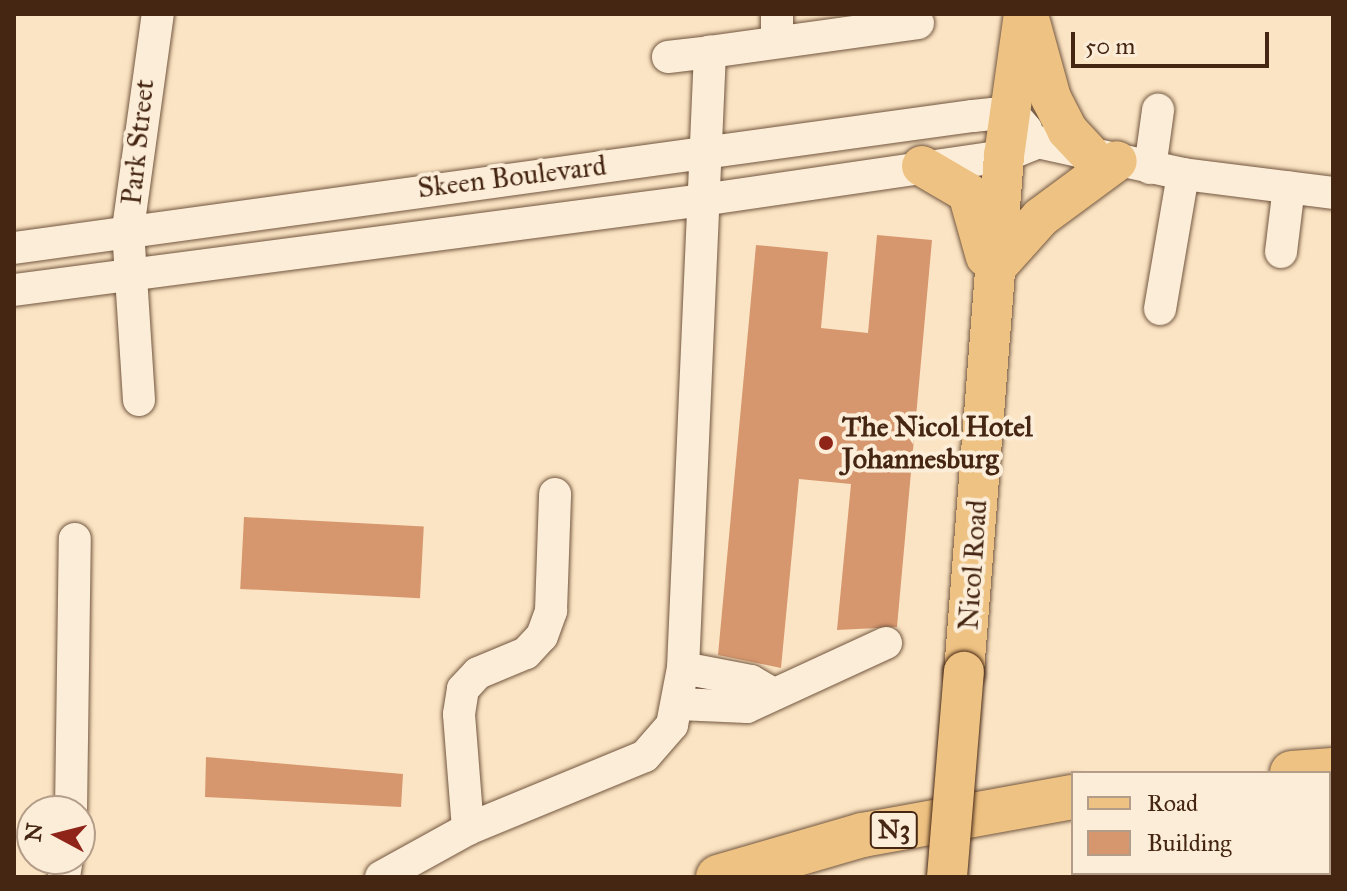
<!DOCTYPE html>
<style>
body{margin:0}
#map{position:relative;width:1347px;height:891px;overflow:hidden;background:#fbe4c3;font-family:"IM FELL Great Primer",serif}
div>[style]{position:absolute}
.building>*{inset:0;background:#d7976e;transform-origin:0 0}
.roads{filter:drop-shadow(0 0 2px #72563f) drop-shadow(0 0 2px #72563f)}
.minor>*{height:32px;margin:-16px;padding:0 16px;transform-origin:16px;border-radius:16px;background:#fcedd8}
.major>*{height:40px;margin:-20px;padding:0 20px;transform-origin:20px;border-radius:20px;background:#eec282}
.highway>*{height:44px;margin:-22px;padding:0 22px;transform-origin:22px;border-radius:22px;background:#eec282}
.bridges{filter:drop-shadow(0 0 2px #452613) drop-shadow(0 0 2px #452613)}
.major-bridge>*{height:40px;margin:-20px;padding:0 20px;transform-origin:20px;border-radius:20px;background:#eec282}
.dots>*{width:22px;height:22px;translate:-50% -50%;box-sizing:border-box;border:4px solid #fcedd8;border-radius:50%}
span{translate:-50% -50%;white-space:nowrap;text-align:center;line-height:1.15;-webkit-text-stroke:8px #fcedd8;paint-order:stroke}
.shield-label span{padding:2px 6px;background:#fcedd8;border:2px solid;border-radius:6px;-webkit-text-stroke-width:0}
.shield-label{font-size:26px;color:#452613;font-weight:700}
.street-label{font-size:28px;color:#452613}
.poi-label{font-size:28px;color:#452613;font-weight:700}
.left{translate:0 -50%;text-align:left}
.frame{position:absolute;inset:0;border:16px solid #452613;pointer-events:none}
.legend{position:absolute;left:1071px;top:771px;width:260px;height:104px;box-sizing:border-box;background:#fcedd8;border:2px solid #b39d89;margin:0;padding:10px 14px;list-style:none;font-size:24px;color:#452613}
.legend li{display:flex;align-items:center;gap:16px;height:40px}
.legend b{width:40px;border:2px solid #b39d89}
.north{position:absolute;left:16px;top:795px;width:80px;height:80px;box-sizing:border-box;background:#fcedd8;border:2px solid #b39d89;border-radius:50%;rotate:277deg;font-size:22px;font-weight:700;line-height:32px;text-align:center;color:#452613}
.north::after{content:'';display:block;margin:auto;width:28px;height:36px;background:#8f2418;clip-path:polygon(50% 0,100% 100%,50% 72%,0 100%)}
.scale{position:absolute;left:1071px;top:32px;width:198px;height:36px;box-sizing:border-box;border:4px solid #452613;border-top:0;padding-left:10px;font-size:24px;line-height:28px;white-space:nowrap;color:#452613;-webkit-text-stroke:6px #fcedd8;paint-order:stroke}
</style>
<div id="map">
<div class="building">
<i style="clip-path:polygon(877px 235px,932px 240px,897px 627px,837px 630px,851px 484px,799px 479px,781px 668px,718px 655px,756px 245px,828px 252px,821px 328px,868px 333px)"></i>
<i style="left:244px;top:517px;width:180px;height:72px;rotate:3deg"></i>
<i style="clip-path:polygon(206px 757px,403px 774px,401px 807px,205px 797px)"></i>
</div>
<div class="roads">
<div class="minor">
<i style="left:777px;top:14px;width:28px;rotate:90deg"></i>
<i style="left:668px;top:57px;width:42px;rotate:-6.8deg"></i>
<i style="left:1150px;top:168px;width:59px;rotate:-82.1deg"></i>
<i style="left:14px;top:248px;width:968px;rotate:-7.84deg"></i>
<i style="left:973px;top:116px;width:38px;rotate:-6deg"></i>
<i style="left:1011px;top:112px;width:23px;rotate:49deg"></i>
<i style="left:1281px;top:252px;width:65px;rotate:-83deg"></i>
<i style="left:14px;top:290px;width:694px;rotate:-7.45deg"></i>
<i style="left:702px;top:200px;width:305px;rotate:-8.3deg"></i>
<i style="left:1004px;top:156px;width:37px;rotate:-22deg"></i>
<i style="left:1038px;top:142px;width:148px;rotate:12.4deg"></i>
<i style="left:1183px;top:174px;width:151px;rotate:7.2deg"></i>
<i style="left:1160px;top:309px;width:137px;rotate:-80.3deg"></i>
<i style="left:139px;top:400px;width:171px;rotate:-93.7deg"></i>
<i style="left:128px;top:229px;width:217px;rotate:-82.1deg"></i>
<i style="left:683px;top:668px;width:69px;rotate:10.8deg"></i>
<i style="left:751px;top:681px;width:22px;rotate:30deg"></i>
<i style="left:679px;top:704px;width:68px;rotate:2.5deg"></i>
<i style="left:747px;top:707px;width:153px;rotate:-24.7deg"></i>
<i style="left:71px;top:811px;width:272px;rotate:-89.2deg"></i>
<i style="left:468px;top:829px;width:115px;rotate:-94.5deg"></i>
<i style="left:459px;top:714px;width:25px;rotate:-81deg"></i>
<i style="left:463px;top:689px;width:22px;rotate:-47deg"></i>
<i style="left:478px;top:673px;width:52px;rotate:-22.6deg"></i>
<i style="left:526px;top:653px;width:23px;rotate:-47deg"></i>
<i style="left:542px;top:636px;width:27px;rotate:-70deg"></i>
<i style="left:551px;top:611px;width:117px;rotate:-88deg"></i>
<i style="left:64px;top:877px;width:18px;rotate:-81deg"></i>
<i style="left:381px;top:877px;width:99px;rotate:-28.9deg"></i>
<i style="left:468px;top:829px;width:191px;rotate:-22.4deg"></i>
<i style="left:645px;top:756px;width:41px;rotate:-48.9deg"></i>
<i style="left:672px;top:725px;width:58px;rotate:-79.1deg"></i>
<i style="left:683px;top:668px;width:617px;rotate:-87.49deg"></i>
<i style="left:710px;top:52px;width:210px;rotate:-7.9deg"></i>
</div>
<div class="major">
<i style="left:1030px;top:22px;width:79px;rotate:74.6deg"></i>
<i style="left:1051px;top:98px;width:36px;rotate:63deg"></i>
<i style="left:1067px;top:130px;width:33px;rotate:47deg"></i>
<i style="left:922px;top:166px;width:53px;rotate:30.4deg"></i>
<i style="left:968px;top:193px;width:66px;rotate:74.3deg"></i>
<i style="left:996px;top:267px;width:67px;rotate:-48deg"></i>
<i style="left:1041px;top:217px;width:94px;rotate:-36.4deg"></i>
<i style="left:964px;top:672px;width:518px;rotate:-85.57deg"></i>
<i style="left:1004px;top:156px;width:143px;rotate:-82deg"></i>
</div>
<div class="highway">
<i style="left:1292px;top:773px;width:41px;rotate:-4.2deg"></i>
<i style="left:1329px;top:853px;width:4px"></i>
<i style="left:718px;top:877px;width:151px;rotate:-16.2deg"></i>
<i style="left:863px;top:835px;width:213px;rotate:-10.3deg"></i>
<i style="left:1106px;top:877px;width:28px;rotate:-8deg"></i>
</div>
</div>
<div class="bridges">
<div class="major-bridge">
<i style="left:947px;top:877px;width:206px;rotate:-85.3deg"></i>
</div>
</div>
<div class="dots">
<i style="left:826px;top:443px;background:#8f2418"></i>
</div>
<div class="shield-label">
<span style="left:894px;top:830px">N3</span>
</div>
<div class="street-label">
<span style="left:138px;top:142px;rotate:-84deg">Park Street</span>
<span style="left:512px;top:177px;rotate:-7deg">Skeen Boulevard</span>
<span style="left:973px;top:565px;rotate:-86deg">Nicol Road</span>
</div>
<div class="poi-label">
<span class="left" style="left:842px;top:443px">The Nicol Hotel<br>Johannesburg</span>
</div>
<div class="frame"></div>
<ul class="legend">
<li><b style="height:10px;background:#eec282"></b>Road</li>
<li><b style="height:22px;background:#d7976e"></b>Building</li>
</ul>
<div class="north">N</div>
<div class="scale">50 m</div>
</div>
